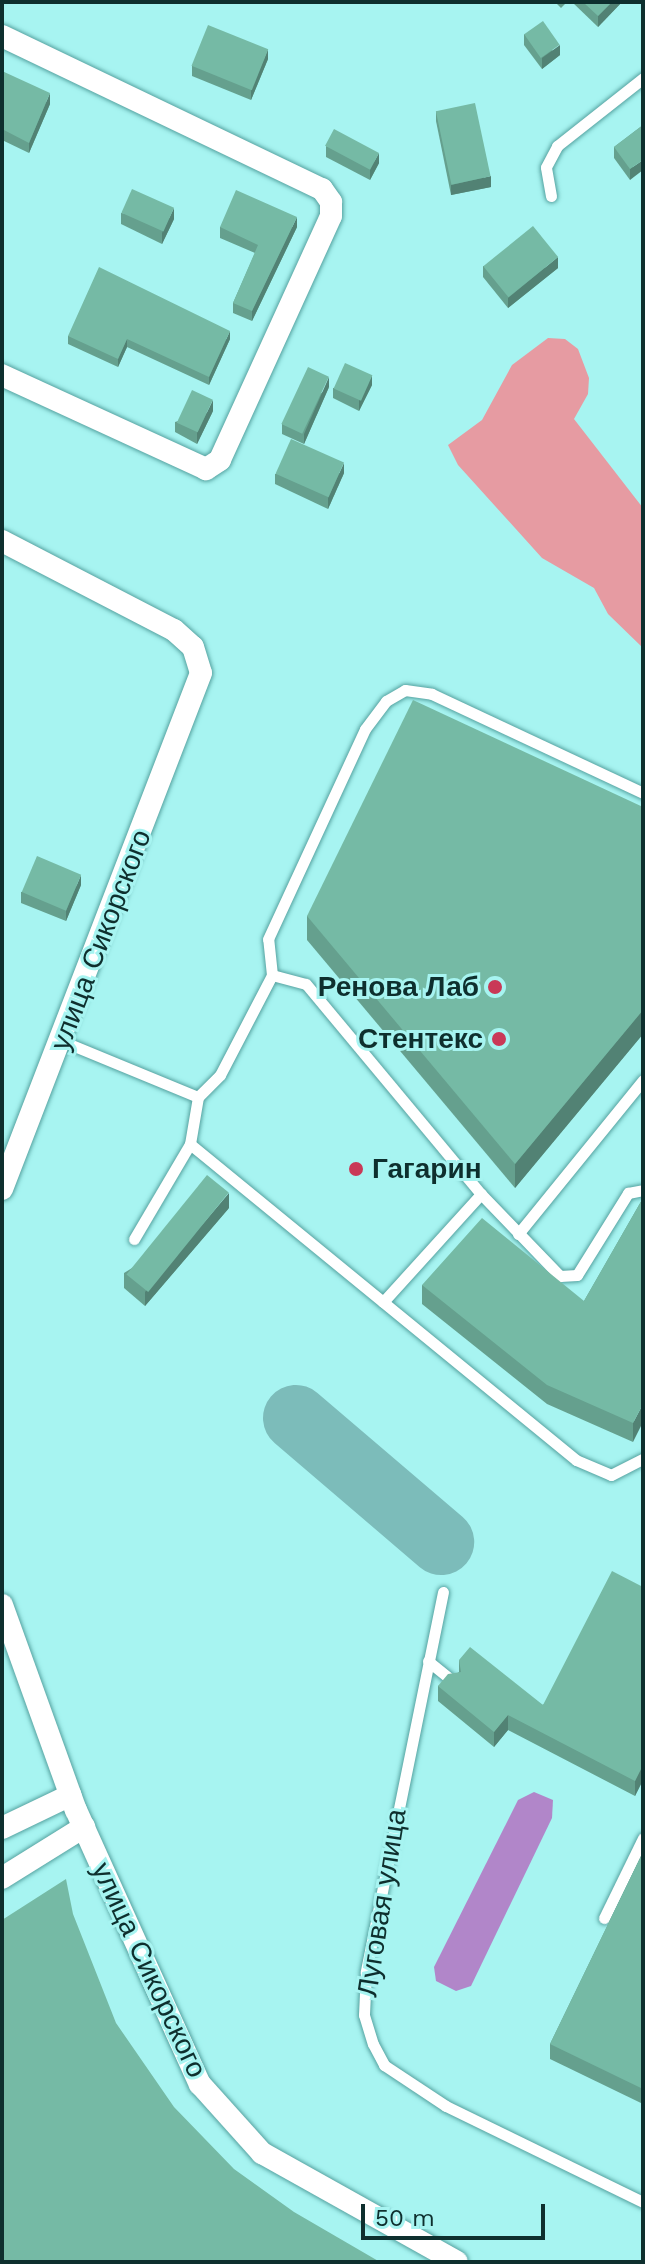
<!DOCTYPE html>
<meta charset="utf-8">
<style>
body{margin:0}
#map{position:relative;width:645px;height:2264px;overflow:hidden;background:#a7f4f1;font-family:"Work Sans",sans-serif}
div>[style]{position:absolute}
.green>*{inset:0;background:#e69ba2}
.water>*{inset:0;background:#b186c9}
.taxiway>*{height:66px;margin:-33px;padding:0 33px;transform-origin:33px;border-radius:33px;background:#7cbcba}
.roads{filter:drop-shadow(0 0 2px #55a2a0) drop-shadow(0 0 2px #55a2a0)}
.service>*{height:11px;margin:-5.5px;padding:0 5.5px;transform-origin:5.5px;border-radius:5.5px;background:#fff}
.minor>*{height:22px;margin:-11px;padding:0 11px;transform-origin:11px;border-radius:11px;background:#fff}
.wall>*{inset:0;background:#65a08e}
.shaded-wall>*{inset:0;background:#528274}
.building>*{inset:0;background:#75baa5;transform-origin:0 0}
.dots>*{width:22px;height:22px;translate:-50% -50%;box-sizing:border-box;border:4px solid #a7f4f1;border-radius:50%}
span{translate:-50% -50%;white-space:nowrap;text-align:center;line-height:1.15;-webkit-text-stroke:6px #a7f4f1;paint-order:stroke}
.street-label{font-size:28px;color:#0e2f2e}
.poi-label{font-size:28px;color:#0e2f2e;font-weight:700}
.right{translate:-100% -50%;text-align:right}
.left{translate:0 -50%;text-align:left}
.frame{position:absolute;inset:0;border:4px solid #0e2f2e;pointer-events:none}
.scale{position:absolute;left:361px;top:2204px;width:184px;height:36px;box-sizing:border-box;border:4px solid #0e2f2e;border-top:0;padding-left:10px;font-size:24px;line-height:28px;white-space:nowrap;color:#0e2f2e;-webkit-text-stroke:6px #a7f4f1;paint-order:stroke}
</style>
<div id="map">
<div class="green">
<i style="clip-path:polygon(548px 338px,565px 339px,578px 349px,589px 378px,588px 394px,574px 419px,643px 508px,643px 648px,608px 614px,594px 588px,542px 558px,458px 465px,448px 445px,482px 420px,512px 365px)"></i>
</div>
<div class="water">
<i style="clip-path:polygon(534px 1792px,553px 1800px,552px 1818px,471px 1986px,456px 1991px,436px 1981px,434px 1967px,518px 1800px)"></i>
</div>
<div class="taxiway">
<i style="left:296px;top:1418px;width:191px;rotate:40.5deg"></i>
</div>
<div class="roads">
<div class="service">
<i style="left:551px;top:196px;width:29px;rotate:-100deg"></i>
<i style="left:546px;top:167px;width:24px;rotate:-62deg"></i>
<i style="left:557px;top:146px;width:110px;rotate:-38.3deg"></i>
<i style="left:272px;top:975px;width:36px;rotate:-96deg"></i>
<i style="left:268px;top:939px;width:231px;rotate:-65.2deg"></i>
<i style="left:365px;top:729px;width:35px;rotate:-53deg"></i>
<i style="left:386px;top:701px;width:22px;rotate:-30deg"></i>
<i style="left:405px;top:690px;width:27px;rotate:8deg"></i>
<i style="left:432px;top:694px;width:233px;rotate:25.1deg"></i>
<i style="left:62px;top:1041px;width:147px;rotate:22.4deg"></i>
<i style="left:198px;top:1097px;width:31px;rotate:-45deg"></i>
<i style="left:220px;top:1075px;width:113px;rotate:-62.5deg"></i>
<i style="left:272px;top:975px;width:35px;rotate:15deg"></i>
<i style="left:306px;top:984px;width:273px;rotate:50.2deg"></i>
<i style="left:481px;top:1194px;width:114px;rotate:46.1deg"></i>
<i style="left:560px;top:1276px;width:17px;rotate:-3deg"></i>
<i style="left:577px;top:1275px;width:97px;rotate:-58.1deg"></i>
<i style="left:628px;top:1193px;width:15px;rotate:-11deg"></i>
<i style="left:198px;top:1097px;width:48px;rotate:99.7deg"></i>
<i style="left:190px;top:1144px;width:499px;rotate:39.3deg"></i>
<i style="left:576px;top:1460px;width:38px;rotate:23deg"></i>
<i style="left:611px;top:1475px;width:36px;rotate:-27deg"></i>
<i style="left:518px;top:1234px;width:198px;rotate:-50.9deg"></i>
<i style="left:134px;top:1239px;width:110px;rotate:-59.5deg"></i>
<i style="left:383px;top:1302px;width:146px;rotate:-47.8deg"></i>
<i style="left:443px;top:1592px;width:388px;rotate:101.5deg"></i>
<i style="left:366px;top:1972px;width:43px;rotate:92.7deg"></i>
<i style="left:364px;top:2015px;width:30px;rotate:73deg"></i>
<i style="left:373px;top:2044px;width:24px;rotate:62deg"></i>
<i style="left:384px;top:2065px;width:74px;rotate:33.5deg"></i>
<i style="left:446px;top:2106px;width:219px;rotate:26deg"></i>
<i style="left:428px;top:1661px;width:33px;rotate:39deg"></i>
<i style="left:604px;top:1918px;width:89px;rotate:-64deg"></i>
</div>
<div class="minor">
<i style="left:2px;top:36px;width:355px;rotate:25.6deg"></i>
<i style="left:322px;top:189px;width:16px;rotate:55deg"></i>
<i style="left:331px;top:202px;width:14px;rotate:90deg"></i>
<i style="left:331px;top:216px;width:268px;rotate:114.5deg"></i>
<i style="left:220px;top:460px;width:17px;rotate:147deg"></i>
<i style="left:206px;top:469px;width:225px;rotate:-155.3deg"></i>
<i style="left:2px;top:541px;width:194px;rotate:27.4deg"></i>
<i style="left:174px;top:630px;width:25px;rotate:42deg"></i>
<i style="left:193px;top:647px;width:27px;rotate:73deg"></i>
<i style="left:201px;top:673px;width:553px;rotate:111.09deg"></i>
<i style="left:2px;top:1605px;width:218px;rotate:70.2deg"></i>
<i style="left:76px;top:1810px;width:301px;rotate:65.7deg"></i>
<i style="left:200px;top:2084px;width:93px;rotate:48.1deg"></i>
<i style="left:262px;top:2153px;width:223px;rotate:29.2deg"></i>
<i style="left:2px;top:1828px;width:76px;rotate:-25.6deg"></i>
<i style="left:2px;top:1878px;width:97px;rotate:-31.9deg"></i>
</div>
</div>
<div class="wall">
<i style="clip-path:polygon(555px 2px,567px 2px,561px 8px)"></i>
<i style="clip-path:polygon(572px 2px,622px 2px,598px 27px)"></i>
<i style="clip-path:polygon(524px 34px,560px 55px,542px 69px,524px 45px)"></i>
<i style="clip-path:polygon(268px 59px,251px 100px,192px 76px,192px 66px)"></i>
<i style="clip-path:polygon(2px 71px,50px 104px,29px 153px,2px 140px)"></i>
<i style="clip-path:polygon(436px 111px,491px 187px,451px 195px,436px 121px)"></i>
<i style="clip-path:polygon(643px 125px,630px 180px,614px 158px,614px 147px)"></i>
<i style="clip-path:polygon(326px 146px,379px 163px,370px 180px,326px 157px)"></i>
<i style="clip-path:polygon(121px 213px,174px 219px,162px 244px,121px 224px)"></i>
<i style="clip-path:polygon(220px 227px,297px 227px,252px 321px,233px 313px,233px 303px,255px 253px,220px 238px)"></i>
<i style="clip-path:polygon(483px 266px,558px 268px,508px 308px,483px 277px)"></i>
<i style="clip-path:polygon(68px 336px,230px 339px,209px 385px,127px 347px,118px 367px,68px 344px)"></i>
<i style="clip-path:polygon(372px 385px,359px 411px,333px 398px,333px 388px)"></i>
<i style="clip-path:polygon(329px 387px,304px 444px,282px 434px,282px 424px)"></i>
<i style="clip-path:polygon(213px 411px,197px 444px,175px 432px,175px 422px)"></i>
<i style="clip-path:polygon(344px 473px,328px 509px,275px 484px,275px 474px)"></i>
<i style="clip-path:polygon(643px 807px,643px 1034px,515px 1188px,307px 940px,307px 916px)"></i>
<i style="clip-path:polygon(81px 885px,66px 921px,21px 903px,21px 892px)"></i>
<i style="clip-path:polygon(643px 1198px,633px 1442px,547px 1404px,422px 1304px,422px 1285px,584px 1301px)"></i>
<i style="clip-path:polygon(229px 1208px,145px 1306px,124px 1288px,124px 1273px)"></i>
<i style="clip-path:polygon(643px 1587px,643px 1780px,635px 1796px,508px 1730px,494px 1747px,438px 1701px,438px 1686px,459px 1672px,459px 1660px,543px 1705px)"></i>
<i style="clip-path:polygon(643px 1852px,643px 2104px,550px 2059px,550px 2044px)"></i>
</div>
<div class="shaded-wall">
<i style="clip-path:polygon(612px 2px,622px 2px,598px 27px,598px 16px)"></i>
<i style="clip-path:polygon(560px 45px,560px 55px,542px 69px,542px 58px)"></i>
<i style="clip-path:polygon(268px 49px,268px 59px,251px 100px,251px 90px)"></i>
<i style="clip-path:polygon(50px 93px,50px 104px,29px 153px,29px 143px)"></i>
<i style="clip-path:polygon(379px 153px,379px 163px,370px 180px,370px 169px)"></i>
<i style="clip-path:polygon(643px 160px,643px 170px,630px 180px,630px 169px)"></i>
<i style="clip-path:polygon(491px 176px,491px 187px,451px 195px,451px 185px)"></i>
<i style="clip-path:polygon(174px 208px,174px 219px,162px 244px,162px 233px)"></i>
<i style="clip-path:polygon(297px 217px,297px 227px,252px 321px,252px 311px)"></i>
<i style="clip-path:polygon(558px 257px,558px 268px,508px 308px,508px 298px)"></i>
<i style="clip-path:polygon(230px 331px,230px 339px,209px 385px,209px 377px)"></i>
<i style="clip-path:polygon(127px 339px,127px 347px,118px 367px,118px 359px)"></i>
<i style="clip-path:polygon(372px 375px,372px 385px,359px 411px,359px 401px)"></i>
<i style="clip-path:polygon(329px 377px,329px 387px,304px 444px,304px 434px)"></i>
<i style="clip-path:polygon(213px 400px,213px 411px,197px 444px,197px 433px)"></i>
<i style="clip-path:polygon(344px 463px,344px 473px,328px 509px,328px 498px)"></i>
<i style="clip-path:polygon(81px 875px,81px 885px,66px 921px,66px 911px)"></i>
<i style="clip-path:polygon(643px 1010px,643px 1034px,515px 1188px,515px 1164px)"></i>
<i style="clip-path:polygon(229px 1193px,229px 1208px,145px 1306px,145px 1292px)"></i>
<i style="clip-path:polygon(643px 1404px,643px 1422px,633px 1442px,633px 1423px)"></i>
<i style="clip-path:polygon(508px 1715px,508px 1730px,494px 1747px,494px 1732px)"></i>
<i style="clip-path:polygon(643px 1765px,643px 1780px,635px 1796px,635px 1781px)"></i>
</div>
<div class="building">
<i style="clip-path:polygon(583px 2px,612px 2px,598px 16px)"></i>
<i style="left:543px;top:21px;width:29px;height:23px;rotate:55deg"></i>
<i style="left:208px;top:25px;width:65px;height:44px;rotate:22deg"></i>
<i style="clip-path:polygon(2px 71px,50px 93px,29px 143px,2px 129px)"></i>
<i style="left:475px;top:103px;width:75px;height:40px;rotate:78deg"></i>
<i style="clip-path:polygon(643px 125px,643px 160px,630px 169px,614px 147px)"></i>
<i style="left:334px;top:129px;width:51px;height:19px;rotate:28deg"></i>
<i style="left:132px;top:189px;width:46px;height:26px;rotate:24deg"></i>
<i style="clip-path:polygon(236px 190px,297px 217px,252px 311px,233px 303px,258px 245px,220px 227px)"></i>
<i style="left:533px;top:226px;width:40px;height:64px;rotate:51deg"></i>
<i style="clip-path:polygon(99px 267px,230px 331px,209px 377px,127px 339px,118px 359px,68px 336px)"></i>
<i style="left:345px;top:363px;width:30px;height:28px;rotate:24deg"></i>
<i style="left:308px;top:367px;width:23px;height:63px;rotate:25deg"></i>
<i style="left:192px;top:390px;width:23px;height:36px;rotate:25deg"></i>
<i style="left:291px;top:439px;width:58px;height:38px;rotate:24deg"></i>
<i style="clip-path:polygon(413px 700px,643px 807px,643px 1010px,515px 1164px,307px 916px)"></i>
<i style="left:37px;top:856px;width:48px;height:39px;rotate:23deg"></i>
<i style="left:207px;top:1175px;width:28px;height:128px;rotate:39deg"></i>
<i style="clip-path:polygon(643px 1198px,643px 1404px,633px 1423px,547px 1385px,422px 1285px,482px 1218px,584px 1301px)"></i>
<i style="clip-path:polygon(612px 1571px,643px 1587px,643px 1765px,635px 1781px,508px 1715px,494px 1732px,438px 1686px,448px 1674px,461px 1672px,459px 1660px,470px 1647px,543px 1705px)"></i>
<i style="clip-path:polygon(643px 1852px,643px 2089px,550px 2044px)"></i>
<i style="clip-path:polygon(66px 1879px,73px 1914px,116px 2023px,174px 2107px,234px 2169px,294px 2212px,380px 2262px,2px 2262px,2px 1920px)"></i>
</div>
<div class="dots">
<i style="left:495px;top:987px;background:#c93957"></i>
<i style="left:499px;top:1039px;background:#c93957"></i>
<i style="left:356px;top:1169px;background:#c93957"></i>
</div>
<div class="street-label">
<span style="left:101px;top:940px;rotate:-69deg">улица Сикорского</span>
<span style="left:382px;top:1903px;rotate:-81deg">Луговая улица</span>
<span style="left:149px;top:1970px;rotate:65deg">улица Сикорского</span>
</div>
<div class="poi-label">
<span class="right" style="left:479px;top:987px">Ренова Лаб</span>
<span class="right" style="left:483px;top:1039px">Стентекс</span>
<span class="left" style="left:372px;top:1169px">Гагарин</span>
</div>
<div class="frame"></div>
<div class="scale">50 m</div>
</div>
